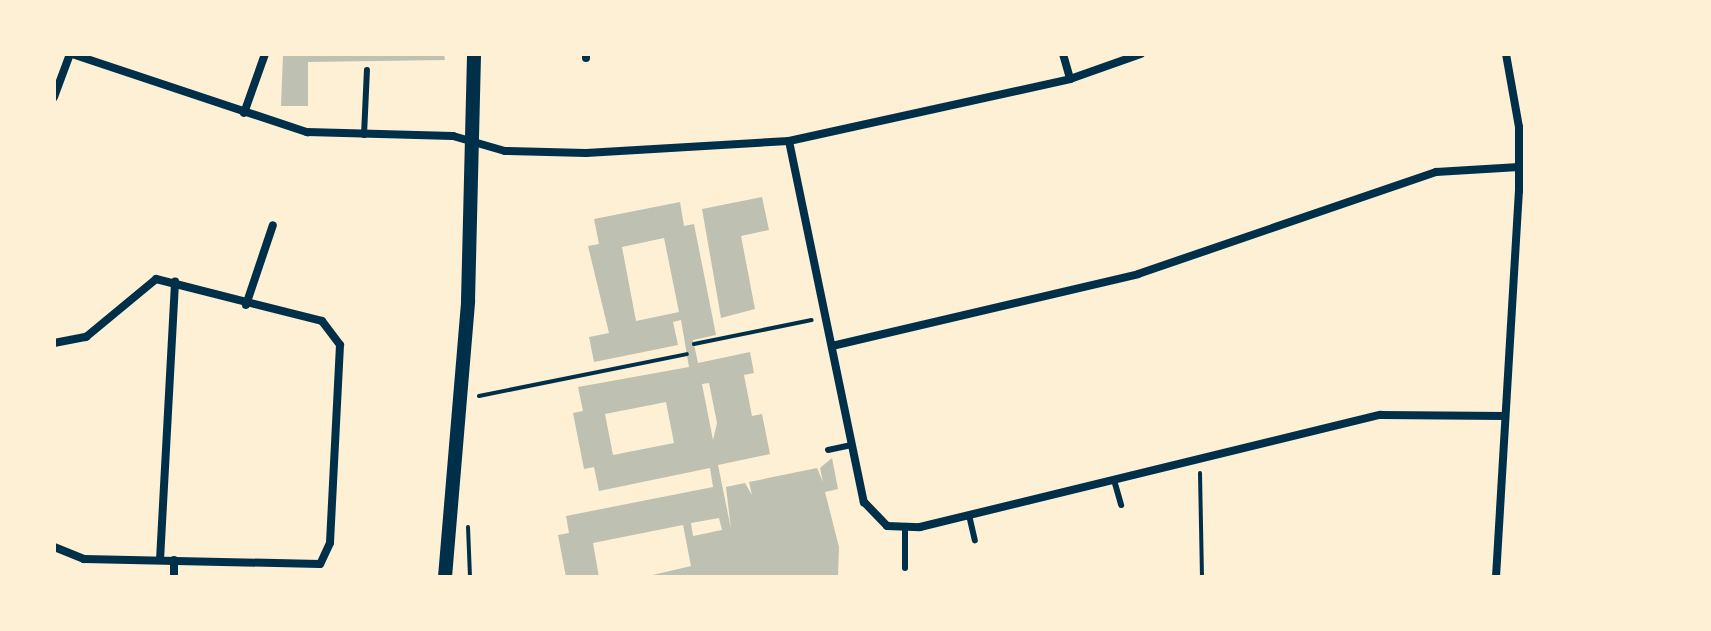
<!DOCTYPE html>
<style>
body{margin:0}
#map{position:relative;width:1711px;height:631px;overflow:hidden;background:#fdf0d5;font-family:"Public Sans",sans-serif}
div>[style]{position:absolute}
.building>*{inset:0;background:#bec0b2}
.path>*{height:4px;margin:-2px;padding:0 2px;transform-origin:2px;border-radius:2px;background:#003049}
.service>*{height:6px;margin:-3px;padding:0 3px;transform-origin:3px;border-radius:3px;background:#003049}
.minor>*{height:8px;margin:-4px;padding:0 4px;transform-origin:4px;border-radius:4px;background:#003049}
.tertiary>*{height:14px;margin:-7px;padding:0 7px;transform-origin:7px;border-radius:7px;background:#003049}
span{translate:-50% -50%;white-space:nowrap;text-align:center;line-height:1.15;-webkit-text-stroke:7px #fdf0d5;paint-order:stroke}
.frame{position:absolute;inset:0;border:56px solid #fdf0d5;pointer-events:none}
</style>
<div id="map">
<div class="building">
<i style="clip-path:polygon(283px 54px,444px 54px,445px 60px,308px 62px,308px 106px,281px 106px)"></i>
<i style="clip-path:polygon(762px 197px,769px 230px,741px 236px,755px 309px,721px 318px,702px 209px)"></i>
<i style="clip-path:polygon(evenodd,680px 202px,684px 226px,694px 224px,716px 335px,693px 340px,698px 363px,750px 352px,754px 373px,744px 375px,752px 416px,762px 414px,770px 454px,718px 465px,731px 529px,726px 487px,745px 483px,752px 495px,749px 482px,817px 468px,823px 482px,820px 468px,832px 458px,838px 489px,825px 492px,839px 547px,838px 577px,644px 577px,691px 566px,683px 525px,593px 543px,599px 577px,566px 577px,558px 535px,569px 533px,566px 516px,713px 487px,710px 468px,599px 491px,594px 467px,584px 469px,573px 413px,583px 411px,578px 387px,689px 367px,681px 320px,673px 322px,678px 345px,594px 362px,589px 337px,609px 333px,588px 246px,599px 244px,594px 219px,680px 202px,664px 238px,679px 312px,636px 321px,622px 247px,664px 238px,680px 202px,709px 383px,717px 423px,713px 440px,702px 384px,709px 383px,680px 202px,666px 402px,674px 443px,613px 455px,605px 414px,666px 402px,680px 202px,719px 518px,722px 530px,693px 536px,691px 523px,719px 518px)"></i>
</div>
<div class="path">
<i style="left:694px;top:344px;width:120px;rotate:-11.5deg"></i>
<i style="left:479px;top:396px;width:212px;rotate:-11.4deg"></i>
<i style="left:1200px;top:473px;width:104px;rotate:88.9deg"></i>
<i style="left:468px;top:527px;width:50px;rotate:87.7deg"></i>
</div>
<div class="service">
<i style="left:364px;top:135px;width:65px;rotate:-87.4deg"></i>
<i style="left:828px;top:450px;width:24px;rotate:-12deg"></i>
<i style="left:1114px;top:480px;width:26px;rotate:74deg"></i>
<i style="left:969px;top:515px;width:26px;rotate:77deg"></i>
<i style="left:905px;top:529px;width:39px;rotate:90deg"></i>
</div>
<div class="minor">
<i style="left:72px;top:54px;width:248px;rotate:18.4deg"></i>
<i style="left:307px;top:132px;width:146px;rotate:1.6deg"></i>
<i style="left:453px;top:136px;width:54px;rotate:16.1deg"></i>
<i style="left:505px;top:151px;width:81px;rotate:1.4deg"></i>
<i style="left:586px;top:153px;width:203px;rotate:-3.4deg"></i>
<i style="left:789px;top:141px;width:288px;rotate:-12.4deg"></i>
<i style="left:1070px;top:79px;width:75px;rotate:-19.4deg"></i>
<i style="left:1063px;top:54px;width:26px;rotate:74deg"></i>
<i style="left:586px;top:58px;width:4px;rotate:-90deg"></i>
<i style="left:54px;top:97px;width:46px;rotate:-69.6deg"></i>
<i style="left:244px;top:113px;width:63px;rotate:-70.4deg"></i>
<i style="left:789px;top:141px;width:369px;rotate:78.3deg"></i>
<i style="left:864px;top:502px;width:33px;rotate:46deg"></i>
<i style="left:887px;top:526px;width:33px;rotate:2deg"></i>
<i style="left:920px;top:527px;width:474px;rotate:-13.7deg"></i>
<i style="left:1381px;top:415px;width:123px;rotate:0.5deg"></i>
<i style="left:246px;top:305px;width:84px;rotate:-71.4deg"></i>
<i style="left:54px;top:343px;width:33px;rotate:-11deg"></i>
<i style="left:86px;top:337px;width:91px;rotate:-39.6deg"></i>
<i style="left:156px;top:279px;width:171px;rotate:14.2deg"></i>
<i style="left:322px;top:321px;width:30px;rotate:53deg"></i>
<i style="left:340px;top:345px;width:198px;rotate:92.9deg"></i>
<i style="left:330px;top:543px;width:23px;rotate:115deg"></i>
<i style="left:320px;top:564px;width:236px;rotate:-178.8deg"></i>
<i style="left:84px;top:559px;width:32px;rotate:-158deg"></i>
<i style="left:832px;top:346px;width:314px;rotate:-13.2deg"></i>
<i style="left:1138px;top:274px;width:315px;rotate:-18.9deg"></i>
<i style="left:1436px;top:172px;width:83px;rotate:-3.4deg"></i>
<i style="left:160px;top:560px;width:279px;rotate:-86.9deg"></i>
<i style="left:174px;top:577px;width:17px;rotate:-90deg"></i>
<i style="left:1496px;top:577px;width:387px;rotate:-86.6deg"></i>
<i style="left:1519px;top:191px;width:64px;rotate:-90deg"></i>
<i style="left:1519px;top:127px;width:74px;rotate:-100.1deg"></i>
</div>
<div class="tertiary">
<i style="left:445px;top:577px;width:277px;rotate:-85.2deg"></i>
<i style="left:468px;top:301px;width:247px;rotate:-88.6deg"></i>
</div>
<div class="frame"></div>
</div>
